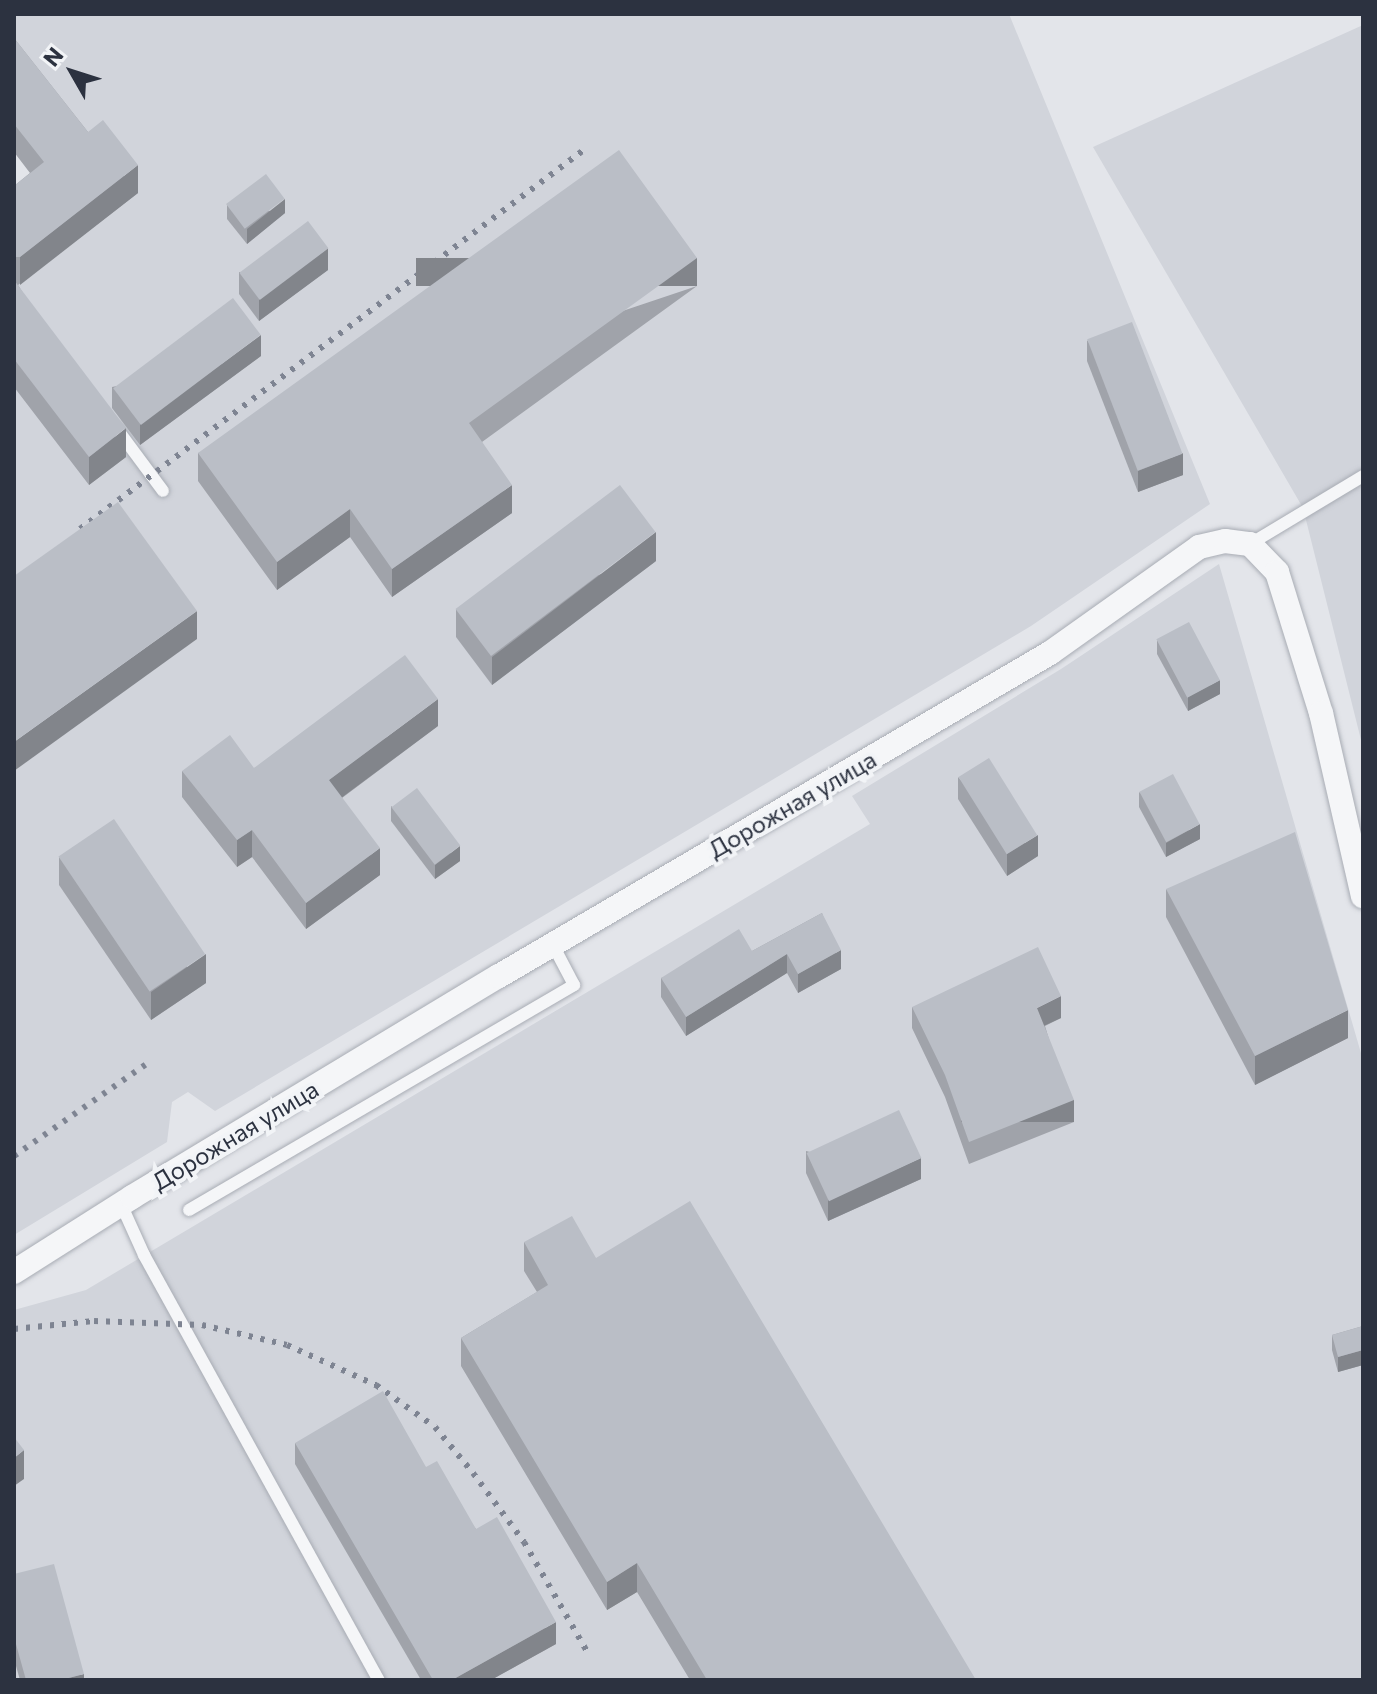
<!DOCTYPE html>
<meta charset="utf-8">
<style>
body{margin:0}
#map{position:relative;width:1377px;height:1694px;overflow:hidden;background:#e3e5ea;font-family:Commissioner,sans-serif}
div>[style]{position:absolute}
.built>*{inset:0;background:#d1d4db}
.roads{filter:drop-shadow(0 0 2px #a8acb4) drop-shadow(0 0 2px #a8acb4)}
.lane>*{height:12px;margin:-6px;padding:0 6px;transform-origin:6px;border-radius:6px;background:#f5f6f8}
.street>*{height:24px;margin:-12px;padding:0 12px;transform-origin:12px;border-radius:12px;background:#f5f6f8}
.rail>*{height:6px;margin-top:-3px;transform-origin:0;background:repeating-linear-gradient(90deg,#7e8492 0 4px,transparent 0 12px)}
.wall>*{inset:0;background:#a0a3aa}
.shaded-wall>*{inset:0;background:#82858b;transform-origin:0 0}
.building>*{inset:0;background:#babec6;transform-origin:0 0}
span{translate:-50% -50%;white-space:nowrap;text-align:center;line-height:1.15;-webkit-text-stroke:8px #f2f4f7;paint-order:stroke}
.street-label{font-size:24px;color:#2c3240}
.frame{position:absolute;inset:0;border:16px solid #2c3240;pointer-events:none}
.north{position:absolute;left:32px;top:32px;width:80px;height:80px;-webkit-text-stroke:6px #f2f4f7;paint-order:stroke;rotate:309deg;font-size:22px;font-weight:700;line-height:32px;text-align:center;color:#2c3240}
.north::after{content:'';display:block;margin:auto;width:28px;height:36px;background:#2c3240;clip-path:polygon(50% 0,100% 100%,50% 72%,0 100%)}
</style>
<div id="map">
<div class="built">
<i style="clip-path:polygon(14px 14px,1009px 14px,1210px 504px,1031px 626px,215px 1111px,188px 1092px,172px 1102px,167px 1142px,14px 1235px,14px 214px,44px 190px,14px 152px)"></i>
<i style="clip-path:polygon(1363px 25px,1363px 748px,1303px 508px,1093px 147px)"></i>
<i style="clip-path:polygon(1219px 564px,1363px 1060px,1363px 1680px,14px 1680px,14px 1310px,86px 1290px,870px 824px,852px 796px,1061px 669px)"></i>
</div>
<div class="roads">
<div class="lane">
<i style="left:117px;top:429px;width:77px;rotate:53.4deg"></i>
<i style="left:1250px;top:544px;width:132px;rotate:-31deg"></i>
<i style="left:121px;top:1204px;width:56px;rotate:65.7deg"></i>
<i style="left:144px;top:1255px;width:486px;rotate:61.1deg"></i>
<i style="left:189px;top:1210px;width:446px;rotate:-30.3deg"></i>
<i style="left:574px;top:985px;width:45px;rotate:-117.7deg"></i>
</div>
<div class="street">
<i style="left:14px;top:1272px;width:140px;rotate:-32.4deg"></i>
<i style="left:132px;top:1197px;width:428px;rotate:-31.1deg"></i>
<i style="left:499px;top:976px;width:639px;rotate:-30.38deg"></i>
<i style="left:1050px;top:653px;width:183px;rotate:-35.4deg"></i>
<i style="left:1199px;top:547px;width:27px;rotate:-13deg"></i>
<i style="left:1225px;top:541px;width:25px;rotate:7deg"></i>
<i style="left:1250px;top:544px;width:39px;rotate:46deg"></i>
<i style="left:1277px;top:572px;width:148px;rotate:72.7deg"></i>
<i style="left:1321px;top:713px;width:188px;rotate:77.1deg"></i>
</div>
</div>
<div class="rail">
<i style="left:80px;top:529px;width:632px;rotate:-36.96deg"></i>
<i style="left:14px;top:1156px;width:163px;rotate:-34.8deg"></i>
<i style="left:14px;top:1329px;width:80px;rotate:-5.7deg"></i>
<i style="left:94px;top:1321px;width:108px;rotate:2.1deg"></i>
<i style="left:202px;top:1325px;width:87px;rotate:13.2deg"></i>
<i style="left:287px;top:1345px;width:98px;rotate:24.2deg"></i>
<i style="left:376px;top:1385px;width:72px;rotate:35.4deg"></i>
<i style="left:435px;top:1427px;width:60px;rotate:50.4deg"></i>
<i style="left:473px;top:1473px;width:86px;rotate:53.5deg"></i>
<i style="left:524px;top:1542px;width:125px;rotate:60.1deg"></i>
</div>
<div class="wall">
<i style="clip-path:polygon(14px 38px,88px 132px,138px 193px,18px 285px,126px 457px,89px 485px,14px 387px,14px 186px,30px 173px,14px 152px)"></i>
<i style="clip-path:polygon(227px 205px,285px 213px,247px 244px,227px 219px)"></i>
<i style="clip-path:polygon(328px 270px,259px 321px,239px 294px,239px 272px)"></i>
<i style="clip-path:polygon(697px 286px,482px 442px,512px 513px,392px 597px,350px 537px,277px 590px,198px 481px,198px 453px)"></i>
<i style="clip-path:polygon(1087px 340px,1183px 475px,1138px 492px,1087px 361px)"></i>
<i style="clip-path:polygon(261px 356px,140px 445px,112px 408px,112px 387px)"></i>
<i style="clip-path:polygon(656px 561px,492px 685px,456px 637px,456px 609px)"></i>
<i style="clip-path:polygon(1157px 640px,1220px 694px,1188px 711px,1157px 654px)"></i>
<i style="clip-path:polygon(438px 726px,342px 798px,380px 875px,306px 929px,252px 857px,237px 867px,182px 797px,182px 771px,254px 768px)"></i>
<i style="clip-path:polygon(958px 777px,1038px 856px,1007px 876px,958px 799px)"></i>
<i style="clip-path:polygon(1139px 792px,1200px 839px,1166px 857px,1139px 807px)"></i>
<i style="clip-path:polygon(391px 806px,460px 861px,435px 879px,391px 821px)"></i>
<i style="clip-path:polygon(59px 857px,206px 983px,151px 1020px,59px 885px)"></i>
<i style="clip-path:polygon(1166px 889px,1348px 1038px,1255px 1085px,1166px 917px)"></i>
<i style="clip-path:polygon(822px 913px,841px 969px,798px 993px,787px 973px,686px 1036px,661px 997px,661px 978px,752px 951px)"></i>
<i style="clip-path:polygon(912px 1007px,1061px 1018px,1045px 1026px,1074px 1122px,969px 1164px,945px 1097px,912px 1028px)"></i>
<i style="clip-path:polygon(806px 1151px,921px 1179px,828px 1221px,806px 1173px)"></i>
<i style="clip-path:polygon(524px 1242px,596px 1258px,976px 1680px,690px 1680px,637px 1592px,607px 1610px,461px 1366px,461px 1338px,537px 1292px,524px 1271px)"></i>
<i style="clip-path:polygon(1363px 1326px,1363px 1365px,1338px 1372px,1332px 1350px,1332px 1335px)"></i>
<i style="clip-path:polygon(295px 1443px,426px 1467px,476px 1529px,556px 1644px,491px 1680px,421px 1680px,295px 1464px)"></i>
<i style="clip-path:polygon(14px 1574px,84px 1680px,20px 1680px,14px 1659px)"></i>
</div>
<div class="shaded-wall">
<i style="clip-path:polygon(138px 165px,138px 193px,20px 285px,20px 257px)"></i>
<i style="clip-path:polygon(285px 199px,285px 213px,247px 244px,247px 229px)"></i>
<i style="clip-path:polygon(328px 248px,328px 270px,259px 321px,259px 299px)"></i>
<i style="left:697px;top:258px;width:28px;height:281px;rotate:90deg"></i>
<i style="clip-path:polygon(261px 335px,261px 356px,140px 445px,140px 424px)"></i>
<i style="clip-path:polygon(126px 428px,126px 457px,89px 485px,89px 457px)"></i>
<i style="clip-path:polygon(1183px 453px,1183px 475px,1138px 492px,1138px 471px)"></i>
<i style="clip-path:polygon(512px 485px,512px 513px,392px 597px,392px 569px)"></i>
<i style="clip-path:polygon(350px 509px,350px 537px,277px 590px,277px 562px)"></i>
<i style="clip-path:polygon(656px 532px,656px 561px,492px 685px,492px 657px)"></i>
<i style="clip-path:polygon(197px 611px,197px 639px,14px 771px,14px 742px)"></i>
<i style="clip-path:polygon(1220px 680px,1220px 694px,1188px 711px,1188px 697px)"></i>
<i style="clip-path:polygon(438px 699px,438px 726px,329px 807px,329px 780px)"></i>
<i style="clip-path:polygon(1200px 824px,1200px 839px,1166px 857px,1166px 843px)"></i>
<i style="clip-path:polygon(252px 830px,252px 857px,237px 867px,237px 840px)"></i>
<i style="clip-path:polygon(1038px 835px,1038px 856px,1007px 876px,1007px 854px)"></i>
<i style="clip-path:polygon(460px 846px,460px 861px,435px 879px,435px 865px)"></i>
<i style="clip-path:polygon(380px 848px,380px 875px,306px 929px,306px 903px)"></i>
<i style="clip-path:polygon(841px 950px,841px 969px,798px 993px,798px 974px)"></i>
<i style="clip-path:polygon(206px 954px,206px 983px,151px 1020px,151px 992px)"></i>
<i style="clip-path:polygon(787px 954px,787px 973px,686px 1036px,686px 1017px)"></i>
<i style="clip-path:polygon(1061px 996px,1061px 1018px,1037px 1029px,1037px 1008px)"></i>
<i style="clip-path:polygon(1348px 1010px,1348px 1038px,1255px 1085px,1255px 1056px)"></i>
<i style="left:1074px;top:1100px;width:22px;height:113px;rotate:90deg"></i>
<i style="clip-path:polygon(921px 1158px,921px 1179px,828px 1221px,828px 1200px)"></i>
<i style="clip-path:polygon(1363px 1350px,1363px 1365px,1338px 1372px,1338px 1357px)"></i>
<i style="clip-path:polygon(24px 1450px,24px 1479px,14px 1486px,14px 1458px)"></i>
<i style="clip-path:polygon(637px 1563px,637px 1592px,607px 1610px,607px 1582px)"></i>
<i style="clip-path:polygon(556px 1622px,556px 1644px,491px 1680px,452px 1680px)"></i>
<i style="clip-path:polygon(84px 1674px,84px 1680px,61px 1680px)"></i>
</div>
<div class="building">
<i style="clip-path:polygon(14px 38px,88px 132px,103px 120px,138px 165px,20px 257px,14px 257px,14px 186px,44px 162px,14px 124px)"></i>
<i style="clip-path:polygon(619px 150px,697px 258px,469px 423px,512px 485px,392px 569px,350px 509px,277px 562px,198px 453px)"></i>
<i style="left:266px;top:174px;width:31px;height:50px;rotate:53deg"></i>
<i style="left:308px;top:221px;width:34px;height:86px;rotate:53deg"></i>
<i style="clip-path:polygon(14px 280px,126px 428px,89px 457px,14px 359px)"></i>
<i style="left:233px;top:298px;width:46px;height:150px;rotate:53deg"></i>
<i style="left:1132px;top:322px;width:141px;height:48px;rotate:69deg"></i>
<i style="left:620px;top:485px;width:59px;height:206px;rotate:53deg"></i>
<i style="clip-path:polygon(118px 502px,197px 611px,14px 742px,14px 576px)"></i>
<i style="left:1189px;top:622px;width:66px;height:37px;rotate:62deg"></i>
<i style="clip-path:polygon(405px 655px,438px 699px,329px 780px,380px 848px,306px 903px,252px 830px,237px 840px,182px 771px,230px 735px,254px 768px)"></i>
<i style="left:989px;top:758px;width:91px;height:36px;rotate:58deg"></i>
<i style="left:1173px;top:774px;width:57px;height:38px;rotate:62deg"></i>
<i style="left:417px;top:788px;width:72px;height:32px;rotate:53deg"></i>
<i style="left:114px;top:819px;width:163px;height:67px;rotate:56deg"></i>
<i style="clip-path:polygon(1295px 832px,1348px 1010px,1255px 1056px,1166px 889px)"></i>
<i style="clip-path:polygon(822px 913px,841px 950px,798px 974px,787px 954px,686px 1017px,661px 978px,739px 929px,752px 951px)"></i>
<i style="clip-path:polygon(1038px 947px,1061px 996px,1037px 1008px,1074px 1100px,969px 1142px,945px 1075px,912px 1007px)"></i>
<i style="left:899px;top:1110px;width:53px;height:102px;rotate:65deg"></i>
<i style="clip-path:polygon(690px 1201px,976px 1680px,707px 1680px,637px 1563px,607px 1582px,461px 1338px,548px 1285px,524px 1242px,572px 1216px,596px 1258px)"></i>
<i style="clip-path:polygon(1363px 1326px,1363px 1350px,1338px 1357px,1332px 1335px)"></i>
<i style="clip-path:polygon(383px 1391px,426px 1467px,437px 1461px,476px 1529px,497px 1517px,556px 1622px,452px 1680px,433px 1680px,295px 1443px)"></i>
<i style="clip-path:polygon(14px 1437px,24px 1450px,14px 1458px)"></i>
<i style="clip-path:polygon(54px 1564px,84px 1674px,61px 1680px,26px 1680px,14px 1637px,14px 1574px)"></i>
</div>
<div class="street-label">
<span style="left:792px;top:804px;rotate:-30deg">Дорожная улица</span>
<span style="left:235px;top:1135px;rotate:-31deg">Дорожная улица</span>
</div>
<div class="frame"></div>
<div class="north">N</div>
</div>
